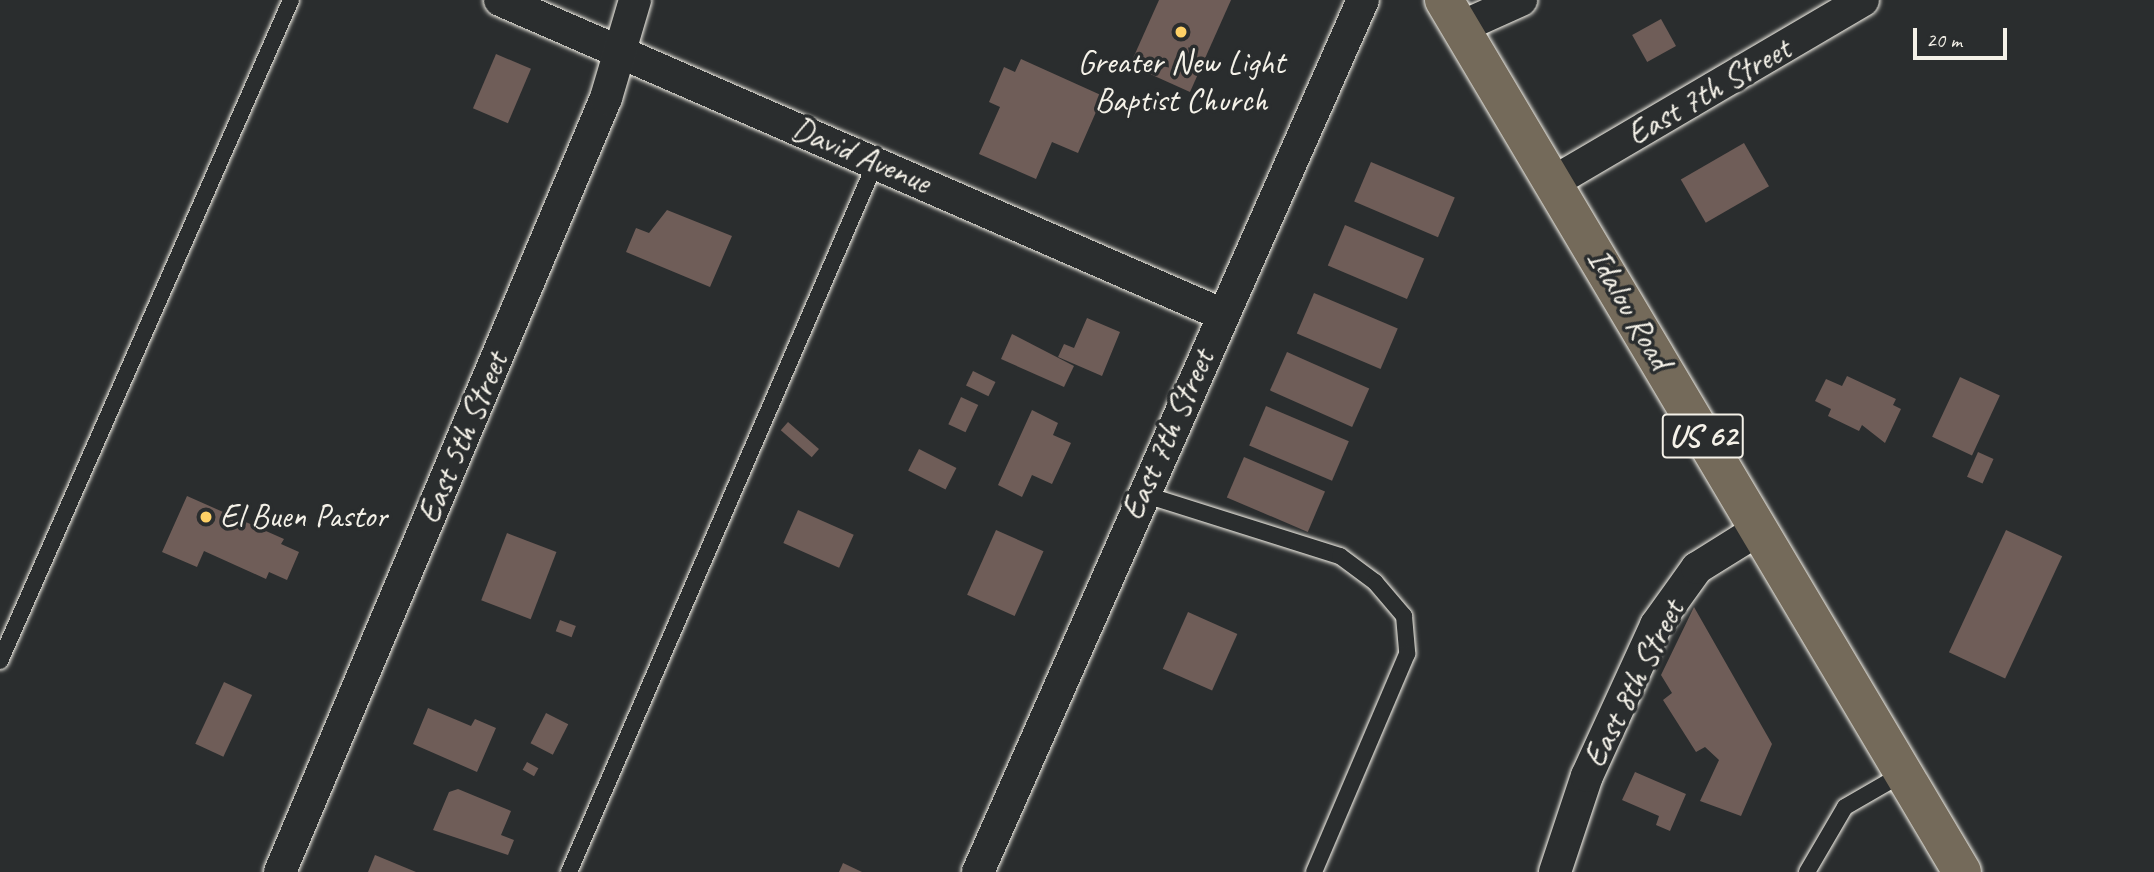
<!DOCTYPE html>
<style>
body{margin:0}
#map{position:relative;width:2154px;height:872px;overflow:hidden;background:#2a2d2e;font-family:Caveat,sans-serif}
div>[style]{position:absolute}
.building>*{inset:0;background:#6f5d58;transform-origin:0 0}
.roads{filter:drop-shadow(0 0 2px #f4f1e8) drop-shadow(0 0 2px #f4f1e8)}
.lane>*{height:16px;margin:-8px;padding:0 8px;transform-origin:8px;border-radius:8px;background:#2a2d2e}
.street>*{height:32px;margin:-16px;padding:0 16px;transform-origin:16px;border-radius:16px;background:#2a2d2e}
.primary>*{height:38px;margin:-19px;padding:0 19px;transform-origin:19px;border-radius:19px;background:#746a5a}
.dots>*{width:19px;height:19px;translate:-50% -50%;box-sizing:border-box;border:4px solid #2a2d2e;border-radius:50%}
span{translate:-50% -50%;white-space:nowrap;text-align:center;line-height:1.15;-webkit-text-stroke:7px #2a2d2e;paint-order:stroke}
.shield-label span{padding:2px 5px;background:#2a2d2e;border:2px solid;border-radius:5px;-webkit-text-stroke-width:0}
.shield-label{font-size:32px;color:#f4f1e8;font-weight:700}
.poi-label{font-size:33px;color:#f4f1e8}
.left{translate:0 -50%;text-align:left}
.street-label{font-size:33px;color:#f4f1e8}
.scale{position:absolute;left:1913px;top:28px;width:94px;height:32px;box-sizing:border-box;border:4px solid #f4f1e8;border-top:0;padding-left:9px;font-size:21px;line-height:24px;white-space:nowrap;color:#f4f1e8;-webkit-text-stroke:5px #2a2d2e;paint-order:stroke}
</style>
<div id="map">
<div class="building">
<i style="clip-path:polygon(1159px 0,1231px 0,1190px 92px,1130px 65px)"></i>
<i style="left:1661px;top:19px;width:31px;height:33px;rotate:61deg"></i>
<i style="left:496px;top:54px;width:38px;height:59px;rotate:23deg"></i>
<i style="clip-path:polygon(1021px 59px,1103px 96px,1078px 153px,1052px 142px,1036px 179px,979px 154px,1000px 107px,989px 102px,1004px 67px,1015px 72px)"></i>
<i style="left:1744px;top:143px;width:50px;height:73px;rotate:60deg"></i>
<i style="left:1371px;top:162px;width:91px;height:43px;rotate:23deg"></i>
<i style="clip-path:polygon(667px 210px,732px 236px,710px 287px,626px 252px,636px 228px,649px 233px)"></i>
<i style="left:1345px;top:225px;width:86px;height:44px;rotate:23deg"></i>
<i style="left:1314px;top:293px;width:91px;height:44px;rotate:23deg"></i>
<i style="clip-path:polygon(1087px 318px,1120px 332px,1102px 376px,1058px 357px,1064px 344px,1074px 348px)"></i>
<i style="clip-path:polygon(1012px 334px,1074px 366px,1064px 387px,1001px 359px)"></i>
<i style="left:1287px;top:352px;width:90px;height:42px;rotate:24deg"></i>
<i style="left:973px;top:371px;width:25px;height:16px;rotate:26deg"></i>
<i style="clip-path:polygon(1847px 376px,1896px 399px,1893px 405px,1901px 409px,1885px 443px,1862px 425px,1859px 431px,1828px 416px,1831px 409px,1815px 401px,1826px 379px,1842px 386px)"></i>
<i style="left:1960px;top:377px;width:44px;height:66px;rotate:25deg"></i>
<i style="left:961px;top:397px;width:19px;height:30px;rotate:25deg"></i>
<i style="left:1266px;top:406px;width:90px;height:43px;rotate:23deg"></i>
<i style="clip-path:polygon(1032px 410px,1058px 423px,1053px 435px,1071px 443px,1052px 484px,1032px 475px,1022px 497px,998px 485px)"></i>
<i style="left:788px;top:422px;width:41px;height:11px;rotate:41deg"></i>
<i style="left:919px;top:449px;width:42px;height:24px;rotate:27deg"></i>
<i style="left:1978px;top:452px;width:17px;height:27px;rotate:24deg"></i>
<i style="left:1244px;top:457px;width:88px;height:44px;rotate:23deg"></i>
<i style="clip-path:polygon(187px 496px,284px 539px,281px 544px,299px 552px,287px 580px,269px 572px,266px 579px,204px 551px,197px 567px,162px 552px)"></i>
<i style="left:798px;top:510px;width:61px;height:36px;rotate:24deg"></i>
<i style="left:996px;top:530px;width:52px;height:71px;rotate:24deg"></i>
<i style="left:2006px;top:530px;width:62px;height:135px;rotate:25deg"></i>
<i style="left:507px;top:533px;width:53px;height:72px;rotate:21deg"></i>
<i style="clip-path:polygon(1694px 607px,1772px 744px,1741px 816px,1700px 801px,1719px 760px,1705px 747px,1696px 752px,1663px 700px,1672px 693px,1661px 675px)"></i>
<i style="left:1188px;top:612px;width:54px;height:62px;rotate:24deg"></i>
<i style="left:560px;top:620px;width:17px;height:12px;rotate:21deg"></i>
<i style="left:224px;top:682px;width:31px;height:68px;rotate:25deg"></i>
<i style="clip-path:polygon(428px 708px,471px 726px,475px 719px,496px 728px,477px 772px,413px 744px)"></i>
<i style="left:546px;top:713px;width:25px;height:34px;rotate:27deg"></i>
<i style="left:527px;top:762px;width:13px;height:9px;rotate:29deg"></i>
<i style="clip-path:polygon(1635px 772px,1686px 794px,1670px 831px,1656px 825px,1659px 816px,1622px 800px)"></i>
<i style="clip-path:polygon(458px 789px,511px 811px,501px 835px,514px 840px,508px 855px,433px 830px,449px 792px)"></i>
<i style="clip-path:polygon(375px 855px,416px 872px,368px 872px)"></i>
<i style="clip-path:polygon(843px 863px,862px 872px,839px 872px)"></i>
</div>
<div class="roads">
<div class="lane">
<i style="left:1143px;top:494px;width:207px;rotate:17.5deg"></i>
<i style="left:1340px;top:556px;width:44px;rotate:36.6deg"></i>
<i style="left:1375px;top:582px;width:45px;rotate:49.5deg"></i>
<i style="left:1404px;top:616px;width:38px;rotate:85deg"></i>
<i style="left:1407px;top:654px;width:237px;rotate:113.1deg"></i>
<i style="left:0;top:661px;width:722px;rotate:-66.24deg"></i>
<i style="left:569px;top:872px;width:774px;rotate:-66.62deg"></i>
<i style="left:1807px;top:872px;width:75px;rotate:-59.7deg"></i>
<i style="left:1845px;top:807px;width:68px;rotate:-30deg"></i>
</div>
<div class="street">
<i style="left:500px;top:0;width:786px;rotate:23.53deg"></i>
<i style="left:1461px;top:27px;width:66px;rotate:-24.2deg"></i>
<i style="left:1555px;top:181px;width:357px;rotate:-30.4deg"></i>
<i style="left:280px;top:872px;width:840px;rotate:-67.16deg"></i>
<i style="left:606px;top:98px;width:102px;rotate:-73.5deg"></i>
<i style="left:978px;top:872px;width:953px;rotate:-66.18deg"></i>
<i style="left:1555px;top:872px;width:101px;rotate:-71.6deg"></i>
<i style="left:1587px;top:776px;width:166px;rotate:-65.4deg"></i>
<i style="left:1656px;top:625px;width:70px;rotate:-54.3deg"></i>
<i style="left:1697px;top:568px;width:72px;rotate:-31.9deg"></i>
</div>
<div class="primary">
<i style="left:1444px;top:0;width:1014px;rotate:59.29deg"></i>
</div>
</div>
<div class="dots">
<i style="left:1181px;top:32px;background:#ffd166"></i>
<i style="left:206px;top:517px;background:#ffd166"></i>
</div>
<div class="shield-label">
<span style="left:1703px;top:436px">US 62</span>
</div>
<div class="poi-label">
<span style="left:1181px;top:82px">Greater New Light<br>Baptist Church</span>
<span class="left" style="left:220px;top:517px">El Buen Pastor</span>
</div>
<div class="street-label">
<span style="left:1709px;top:92px;rotate:-30deg">East 7th Street</span>
<span style="left:861px;top:156px;rotate:23deg">David Avenue</span>
<span style="left:1629px;top:309px;rotate:60deg">Idalou Road</span>
<span style="left:1168px;top:435px;rotate:-66deg">East 7th Street</span>
<span style="left:463px;top:438px;rotate:-67deg">East 5th Street</span>
<span style="left:1634px;top:684px;rotate:-63deg">East 8th Street</span>
</div>
<div class="scale">20 m</div>
</div>
